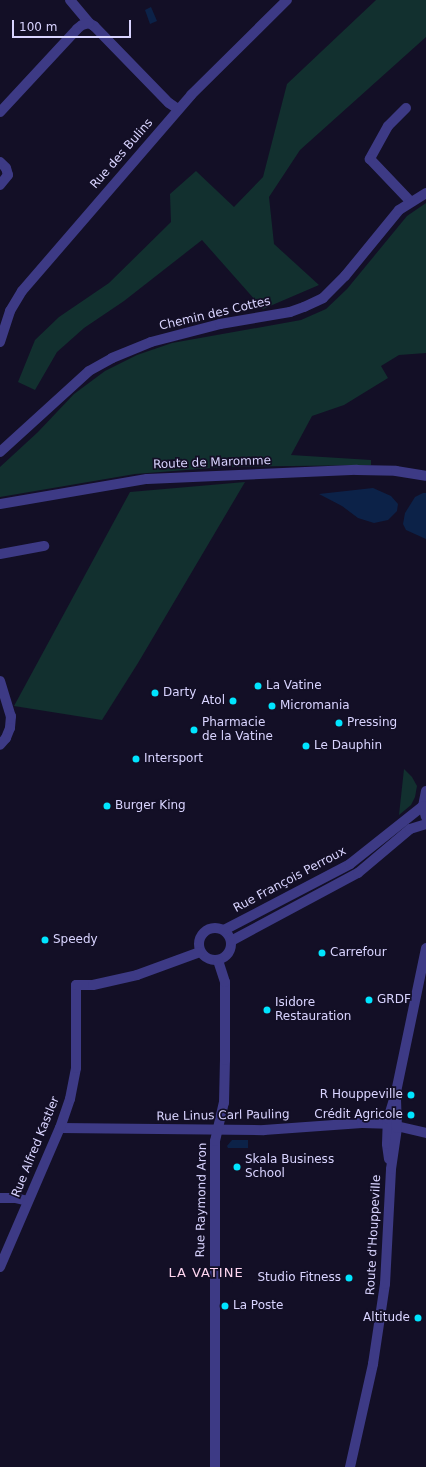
<!DOCTYPE html>
<meta charset="utf-8">
<style>
body{margin:0}
#map{position:relative;width:426px;height:1467px;overflow:hidden;background:#130f26;font-family:"DejaVu Sans",sans-serif}
div>[style]{position:absolute}
.green>*{inset:0;background:#12302f}
.water>*{inset:0;background:#0c2248}
.minor>*{height:10px;margin:-5px;padding:0 5px;transform-origin:5px;border-radius:5px;background:#3d3a85}
.minor>.ring{margin:-5px;padding:0;box-sizing:content-box;background:none;border:10px solid #3d3a85;border-radius:50%}
.dots>*{width:11px;height:11px;translate:-50% -50%;box-sizing:border-box;border:2px solid #130f26;border-radius:50%}
span{translate:-50% -50%;white-space:nowrap;text-align:center;line-height:1.15;-webkit-text-stroke:3.5px #130f26;paint-order:stroke}
.street-label{font-size:12px;color:#d9d4ff}
.poi-label{font-size:12px;color:#d9d4ff}
.left{translate:0 -50%;text-align:left}
.right{translate:-100% -50%;text-align:right}
.neighbourhood-label{font-size:13px;color:#ffd6f0;letter-spacing:1px}
.scale{position:absolute;left:12px;top:20px;width:119px;height:18px;box-sizing:border-box;border:2px solid #d9d4ff;border-top:0;padding-left:5px;font-size:12px;line-height:14px;white-space:nowrap;color:#d9d4ff;-webkit-text-stroke:3px #130f26;paint-order:stroke}
</style>
<div id="map">
<div class="green">
<i style="clip-path:polygon(376px 0,426px 0,426px 37px,300px 150px,269px 197px,274px 244px,319px 285px,263px 309px,202px 240px,124px 301px,84px 328px,57px 352px,35px 390px,18px 382px,35px 340px,59px 317px,109px 283px,171px 222px,170px 194px,196px 171px,234px 207px,263px 177px,287px 84px)"></i>
<i style="clip-path:polygon(426px 203px,426px 353px,399px 355px,381px 366px,388px 378px,344px 405px,312px 416px,291px 455px,371px 460px,371px 465px,225px 467px,135px 474px,0 497px,0 467px,38px 432px,74px 394px,105px 371px,137px 355px,172px 343px,301px 320px,326px 309px,347px 289px,407px 216px)"></i>
<i style="clip-path:polygon(245px 482px,138px 663px,102px 720px,14px 706px,130px 492px)"></i>
<i style="clip-path:polygon(404px 769px,412px 777px,417px 786px,415px 797px,411px 805px,399px 815px)"></i>
</div>
<div class="water">
<i style="clip-path:polygon(151px 7px,157px 21px,150px 24px,145px 10px)"></i>
<i style="clip-path:polygon(373px 488px,391px 496px,398px 504px,397px 511px,388px 520px,374px 523px,358px 518px,342px 506px,319px 494px)"></i>
<i style="clip-path:polygon(423px 493px,426px 493px,426px 539px,406px 530px,403px 524px,405px 513px,415px 497px)"></i>
<i style="clip-path:polygon(232px 1140px,248px 1140px,248px 1148px,228px 1148px,227px 1146px)"></i>
</div>
<div class="minor">
<i style="left:70px;top:0;width:30px;rotate:50deg"></i>
<i style="left:89px;top:23px;width:6px;rotate:31deg"></i>
<i style="left:94px;top:26px;width:107px;rotate:45.8deg"></i>
<i style="left:169px;top:103px;width:11px;rotate:34deg"></i>
<i style="left:406px;top:108px;width:25px;rotate:135deg"></i>
<i style="left:388px;top:126px;width:38px;rotate:119deg"></i>
<i style="left:370px;top:159px;width:59px;rotate:46.4deg"></i>
<i style="left:0;top:112px;width:113px;rotate:-47.1deg"></i>
<i style="left:77px;top:29px;width:6px;rotate:-39deg"></i>
<i style="left:82px;top:25px;width:7px;rotate:-16deg"></i>
<i style="left:0;top:162px;width:8px;rotate:45deg"></i>
<i style="left:6px;top:168px;width:7px;rotate:74deg"></i>
<i style="left:8px;top:175px;width:13px;rotate:129deg"></i>
<i style="left:0;top:342px;width:33px;rotate:-72deg"></i>
<i style="left:10px;top:311px;width:23px;rotate:-59deg"></i>
<i style="left:22px;top:291px;width:259px;rotate:-49.2deg"></i>
<i style="left:191px;top:95px;width:135px;rotate:-44.7deg"></i>
<i style="left:0;top:452px;width:120px;rotate:-42.3deg"></i>
<i style="left:89px;top:371px;width:26px;rotate:-29deg"></i>
<i style="left:112px;top:358px;width:42px;rotate:-22.3deg"></i>
<i style="left:151px;top:342px;width:71px;rotate:-14.6deg"></i>
<i style="left:220px;top:324px;width:71px;rotate:-9.7deg"></i>
<i style="left:290px;top:312px;width:15px;rotate:-20deg"></i>
<i style="left:304px;top:307px;width:21px;rotate:-25deg"></i>
<i style="left:323px;top:298px;width:31px;rotate:-45deg"></i>
<i style="left:345px;top:276px;width:85px;rotate:-50.7deg"></i>
<i style="left:399px;top:210px;width:32px;rotate:-32deg"></i>
<i style="left:0;top:504px;width:149px;rotate:-9.7deg"></i>
<i style="left:147px;top:479px;width:210px;rotate:-2.5deg"></i>
<i style="left:357px;top:470px;width:39px;rotate:1deg"></i>
<i style="left:396px;top:471px;width:30px;rotate:9deg"></i>
<i style="left:0;top:554px;width:45px;rotate:-10.3deg"></i>
<i style="left:0;top:681px;width:37px;rotate:73deg"></i>
<i style="left:11px;top:716px;width:12px;rotate:95deg"></i>
<i style="left:10px;top:728px;width:11px;rotate:112deg"></i>
<i style="left:6px;top:738px;width:9px;rotate:131deg"></i>
<i style="left:426px;top:791px;width:15px;rotate:101deg"></i>
<i style="left:423px;top:806px;width:11px;rotate:75deg"></i>
<i class="ring" style="left:199px;top:928px;width:22px;height:22px"></i>
<i style="left:224px;top:930px;width:142px;rotate:-27.6deg"></i>
<i style="left:350px;top:864px;width:93px;rotate:-38.5deg"></i>
<i style="left:231px;top:941px;width:144px;rotate:-28.2deg"></i>
<i style="left:358px;top:873px;width:68px;rotate:-40.2deg"></i>
<i style="left:410px;top:829px;width:17px;rotate:-17deg"></i>
<i style="left:392px;top:1125px;width:35px;rotate:13deg"></i>
<i style="left:60px;top:1128px;width:204px;rotate:0.6deg"></i>
<i style="left:264px;top:1130px;width:98px;rotate:-4.1deg"></i>
<i style="left:362px;top:1123px;width:25px;rotate:2deg"></i>
<i style="left:389px;top:1159px;width:15px;rotate:-98deg"></i>
<i style="left:387px;top:1144px;width:25px;rotate:-88deg"></i>
<i style="left:388px;top:1119px;width:28px;rotate:-73deg"></i>
<i style="left:396px;top:1092px;width:147px;rotate:-78.2deg"></i>
<i style="left:0;top:1198px;width:15px"></i>
<i style="left:15px;top:1198px;width:13px;rotate:13deg"></i>
<i style="left:0;top:1267px;width:151px;rotate:-66.7deg"></i>
<i style="left:60px;top:1128px;width:31px;rotate:-71deg"></i>
<i style="left:70px;top:1099px;width:32px;rotate:-79deg"></i>
<i style="left:76px;top:1068px;width:83px;rotate:-90deg"></i>
<i style="left:76px;top:985px;width:17px"></i>
<i style="left:93px;top:985px;width:45px;rotate:-12.8deg"></i>
<i style="left:137px;top:975px;width:67px;rotate:-20.1deg"></i>
<i style="left:215px;top:1467px;width:326px;rotate:-90deg"></i>
<i style="left:215px;top:1141px;width:39px;rotate:-77deg"></i>
<i style="left:224px;top:1103px;width:43px;rotate:-88.7deg"></i>
<i style="left:225px;top:1060px;width:78px;rotate:-90deg"></i>
<i style="left:225px;top:982px;width:23px;rotate:-108deg"></i>
<i style="left:350px;top:1467px;width:106px;rotate:-77.4deg"></i>
<i style="left:373px;top:1364px;width:81px;rotate:-81.5deg"></i>
<i style="left:385px;top:1284px;width:115px;rotate:-87deg"></i>
<i style="left:391px;top:1169px;width:41px;rotate:-81.7deg"></i>
<i style="left:397px;top:1128px;width:36px;rotate:-92deg"></i>
</div>
<div class="dots">
<i style="left:258px;top:686px;background:#00e5ff"></i>
<i style="left:155px;top:693px;background:#00e5ff"></i>
<i style="left:233px;top:701px;background:#00e5ff"></i>
<i style="left:272px;top:706px;background:#00e5ff"></i>
<i style="left:339px;top:723px;background:#00e5ff"></i>
<i style="left:194px;top:730px;background:#00e5ff"></i>
<i style="left:306px;top:746px;background:#00e5ff"></i>
<i style="left:136px;top:759px;background:#00e5ff"></i>
<i style="left:107px;top:806px;background:#00e5ff"></i>
<i style="left:45px;top:940px;background:#00e5ff"></i>
<i style="left:322px;top:953px;background:#00e5ff"></i>
<i style="left:369px;top:1000px;background:#00e5ff"></i>
<i style="left:267px;top:1010px;background:#00e5ff"></i>
<i style="left:411px;top:1095px;background:#00e5ff"></i>
<i style="left:411px;top:1115px;background:#00e5ff"></i>
<i style="left:237px;top:1167px;background:#00e5ff"></i>
<i style="left:349px;top:1278px;background:#00e5ff"></i>
<i style="left:225px;top:1306px;background:#00e5ff"></i>
<i style="left:418px;top:1318px;background:#00e5ff"></i>
</div>
<div class="street-label">
<span style="left:122px;top:154px;rotate:-49deg">Rue des Bulins</span>
<span style="left:215px;top:314px;rotate:-13deg">Chemin des Cottes</span>
<span style="left:212px;top:463px;rotate:-2deg">Route de Maromme</span>
<span style="left:290px;top:880px;rotate:-28deg">Rue François Perroux</span>
<span style="left:223px;top:1116px;rotate:-1deg">Rue Linus Carl Pauling</span>
<span style="left:36px;top:1147px;rotate:-68deg">Rue Alfred Kastler</span>
<span style="left:202px;top:1200px;rotate:-89deg">Rue Raymond Aron</span>
<span style="left:374px;top:1235px;rotate:-87deg">Route d'Houppeville</span>
</div>
<div class="poi-label">
<span class="left" style="left:266px;top:686px">La Vatine</span>
<span class="left" style="left:163px;top:693px">Darty</span>
<span class="right" style="left:225px;top:701px">Atol</span>
<span class="left" style="left:280px;top:706px">Micromania</span>
<span class="left" style="left:202px;top:730px">Pharmacie<br>de la Vatine</span>
<span class="left" style="left:347px;top:723px">Pressing</span>
<span class="left" style="left:314px;top:746px">Le Dauphin</span>
<span class="left" style="left:144px;top:759px">Intersport</span>
<span class="left" style="left:115px;top:806px">Burger King</span>
<span class="left" style="left:53px;top:940px">Speedy</span>
<span class="left" style="left:330px;top:953px">Carrefour</span>
<span class="left" style="left:377px;top:1000px">GRDF</span>
<span class="left" style="left:275px;top:1010px">Isidore<br>Restauration</span>
<span class="right" style="left:403px;top:1095px">R Houppeville</span>
<span class="right" style="left:403px;top:1115px">Crédit Agricole</span>
<span class="left" style="left:245px;top:1167px">Skala Business<br>School</span>
<span class="right" style="left:341px;top:1278px">Studio Fitness</span>
<span class="left" style="left:233px;top:1306px">La Poste</span>
<span class="right" style="left:410px;top:1318px">Altitude</span>
</div>
<div class="neighbourhood-label">
<span style="left:206px;top:1273px">LA VATINE</span>
</div>
<div class="scale">100 m</div>
</div>
